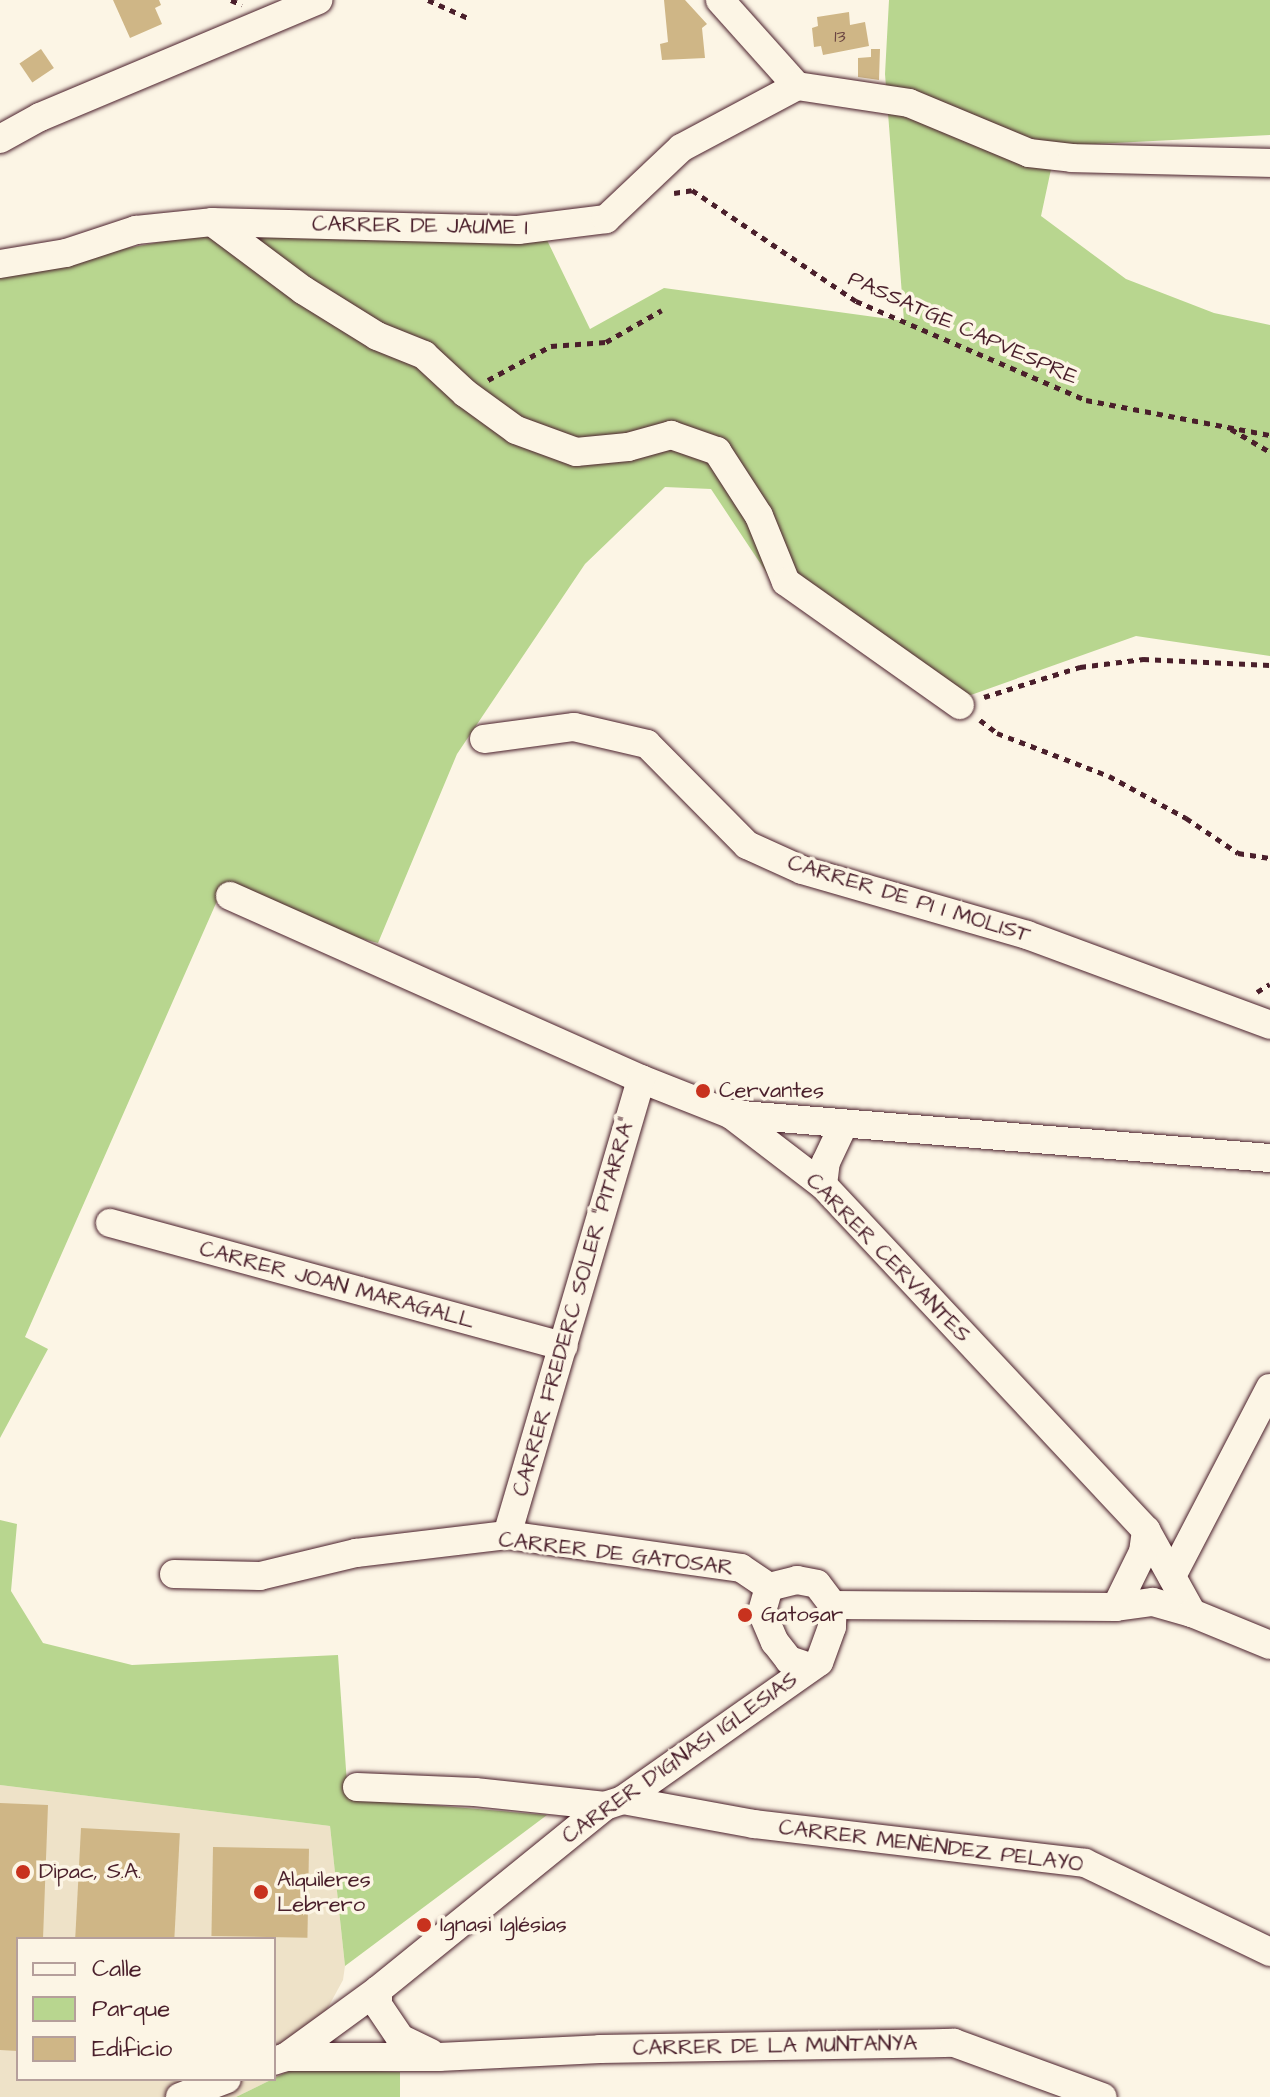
<!DOCTYPE html>
<meta charset="utf-8">
<style>
body{margin:0}
#map{position:relative;width:1270px;height:2097px;overflow:hidden;background:#fcf5e5;font-family:"Architects Daughter",sans-serif}
div>[style]{position:absolute}
.built>*{inset:0;background:#eee2c8}
.green>*{inset:0;background:#b8d68f}
.building>*{inset:0;background:#cfb686;transform-origin:0 0}
.path>*{height:5px;margin-top:-2.5px;transform-origin:0;background:repeating-linear-gradient(90deg,#4a1f2b 0 6px,transparent 0 12px)}
.roads{filter:drop-shadow(0 0 2px #4a1f2b) drop-shadow(0 0 2px #4a1f2b)}
.street>*{height:28px;margin:-14px;padding:0 14px;transform-origin:14px;border-radius:14px;background:#fcf5e5}
.dots>*{width:22px;height:22px;translate:-50% -50%;box-sizing:border-box;border:4px solid #fcf5e5;border-radius:50%}
span{translate:-50% -50%;white-space:nowrap;text-align:center;line-height:1.15;-webkit-text-stroke:7px #fcf5e5;paint-order:stroke}
.number-label{font-size:18px;color:#6b4542}
.number-label span{-webkit-text-stroke-width:0}
.street-label{font-size:22px;color:#4a1f2b}
.poi-label{font-size:22px;color:#4a1f2b}
.left{translate:0 -50%;text-align:left}
.legend{position:absolute;left:16px;top:1937px;width:260px;height:144px;box-sizing:border-box;background:#fcf5e5;border:2px solid #b59f9b;margin:0;padding:10px 14px;list-style:none;font-size:24px;color:#4a1f2b}
.legend li{display:flex;align-items:center;gap:16px;height:40px}
.legend b{width:40px;border:2px solid #b59f9b}
</style>
<div id="map">
<div class="built">
<i style="clip-path:polygon(0 1785px,330px 1826px,345px 1966px,343px 1980px,295px 2068px,274px 2079px,274px 1939px,18px 1939px,18px 2079px,273px 2079px,236px 2097px,0 2097px)"></i>
</div>
<div class="green">
<i style="clip-path:polygon(889px 0,1270px 0,1270px 135px,1056px 146px,1041px 216px,1126px 279px,1214px 313px,1270px 325px,1270px 656px,1136px 636px,940px 706px,778px 590px,711px 489px,665px 487px,585px 564px,457px 754px,378px 943px,217px 901px,25px 1337px,48px 1349px,0 1438px,0 271px,199px 235px,546px 238px,590px 329px,664px 288px,904px 321px,885px 74px)"></i>
<i style="clip-path:polygon(0 1520px,17px 1524px,11px 1591px,43px 1643px,132px 1665px,338px 1655px,348px 1798px,547px 1815px,345px 1966px,330px 1826px,0 1785px)"></i>
<i style="clip-path:polygon(295px 2068px,400px 2072px,400px 2097px,236px 2097px)"></i>
</div>
<div class="building">
<i style="clip-path:polygon(113px 0,159px 0,161px 5px,155px 8px,162px 24px,130px 38px)"></i>
<i style="clip-path:polygon(664px 0,685px 0,707px 24px,702px 28px,705px 58px,662px 60px,660px 44px,668px 42px)"></i>
<i style="clip-path:polygon(849px 12px,850px 25px,865px 22px,869px 46px,823px 55px,821px 46px,814px 47px,812px 28px,818px 26px,817px 17px)"></i>
<i style="left:41px;top:49px;width:23px;height:26px;rotate:56deg"></i>
<i style="clip-path:polygon(871px 49px,880px 49px,879px 80px,858px 77px,858px 58px,871px 57px)"></i>
<i style="clip-path:polygon(0 1803px,48px 1805px,43px 1939px,18px 1939px,18px 2051px,0 2050px)"></i>
<i style="left:81px;top:1828px;width:99px;height:111px;rotate:3deg"></i>
<i style="left:213px;top:1847px;width:96px;height:89px;rotate:1deg"></i>
</div>
<div class="path">
<i style="left:231px;top:0;width:12px;rotate:24deg"></i>
<i style="left:428px;top:0;width:44px;rotate:24.2deg"></i>
<i style="left:674px;top:193px;width:18px;rotate:-9deg"></i>
<i style="left:692px;top:190px;width:198px;rotate:34.1deg"></i>
<i style="left:856px;top:301px;width:250px;rotate:23.3deg"></i>
<i style="left:1086px;top:400px;width:187px;rotate:10.8deg"></i>
<i style="left:488px;top:380px;width:72px;rotate:-28.4deg"></i>
<i style="left:551px;top:346px;width:55px;rotate:-4.2deg"></i>
<i style="left:606px;top:342px;width:64px;rotate:-29.7deg"></i>
<i style="left:1231px;top:429px;width:45px;rotate:30.5deg"></i>
<i style="left:984px;top:697px;width:101px;rotate:-17.4deg"></i>
<i style="left:1080px;top:667px;width:64px;rotate:-7.2deg"></i>
<i style="left:1143px;top:659px;width:127px;rotate:2.7deg"></i>
<i style="left:980px;top:720px;width:21px;rotate:37deg"></i>
<i style="left:997px;top:733px;width:120px;rotate:21deg"></i>
<i style="left:1109px;top:776px;width:88px;rotate:28.6deg"></i>
<i style="left:1186px;top:818px;width:63px;rotate:33.9deg"></i>
<i style="left:1238px;top:853px;width:32px;rotate:9deg"></i>
<i style="left:1257px;top:992px;width:15px;rotate:-32deg"></i>
</div>
<div class="roads">
<div class="street">
<i style="left:720px;top:0;width:115px;rotate:48.2deg"></i>
<i style="left:0;top:139px;width:46px;rotate:-28.8deg"></i>
<i style="left:40px;top:117px;width:302px;rotate:-22.8deg"></i>
<i style="left:212px;top:222px;width:114px;rotate:36.8deg"></i>
<i style="left:303px;top:290px;width:87px;rotate:31.9deg"></i>
<i style="left:377px;top:336px;width:51px;rotate:22deg"></i>
<i style="left:424px;top:355px;width:56px;rotate:42.8deg"></i>
<i style="left:465px;top:393px;width:63px;rotate:36deg"></i>
<i style="left:516px;top:430px;width:64px;rotate:20.1deg"></i>
<i style="left:576px;top:452px;width:52px;rotate:-5.5deg"></i>
<i style="left:628px;top:447px;width:45px;rotate:-15.6deg"></i>
<i style="left:671px;top:435px;width:49px;rotate:19.2deg"></i>
<i style="left:717px;top:451px;width:77px;rotate:57.1deg"></i>
<i style="left:759px;top:516px;width:71px;rotate:67.8deg"></i>
<i style="left:786px;top:582px;width:213px;rotate:35.3deg"></i>
<i style="left:0;top:264px;width:67px;rotate:-9.5deg"></i>
<i style="left:66px;top:253px;width:74px;rotate:-18.2deg"></i>
<i style="left:136px;top:230px;width:76px;rotate:-6deg"></i>
<i style="left:212px;top:222px;width:306px;rotate:1.5deg"></i>
<i style="left:518px;top:230px;width:89px;rotate:-7.1deg"></i>
<i style="left:606px;top:219px;width:103px;rotate:-43.4deg"></i>
<i style="left:681px;top:148px;width:132px;rotate:-28.1deg"></i>
<i style="left:797px;top:86px;width:113px;rotate:8.6deg"></i>
<i style="left:909px;top:103px;width:130px;rotate:22.6deg"></i>
<i style="left:1029px;top:153px;width:43px;rotate:6.6deg"></i>
<i style="left:1072px;top:158px;width:198px;rotate:1.4deg"></i>
<i style="left:484px;top:739px;width:91px;rotate:-7.6deg"></i>
<i style="left:574px;top:727px;width:75px;rotate:13.1deg"></i>
<i style="left:647px;top:744px;width:142px;rotate:45.3deg"></i>
<i style="left:747px;top:845px;width:60px;rotate:24.4deg"></i>
<i style="left:802px;top:870px;width:234px;rotate:16.1deg"></i>
<i style="left:1027px;top:935px;width:259px;rotate:20.3deg"></i>
<i style="left:230px;top:896px;width:450px;rotate:24deg"></i>
<i style="left:641px;top:1079px;width:96px;rotate:21.5deg"></i>
<i style="left:730px;top:1114px;width:117px;rotate:37.4deg"></i>
<i style="left:823px;top:1185px;width:473px;rotate:46.9deg"></i>
<i style="left:1146px;top:1530px;width:95px;rotate:61deg"></i>
<i style="left:730px;top:1114px;width:542px;rotate:4.66deg"></i>
<i style="left:823px;top:1185px;width:23px;rotate:-83deg"></i>
<i style="left:826px;top:1162px;width:42px;rotate:-64.7deg"></i>
<i style="left:110px;top:1223px;width:470px;rotate:15.2deg"></i>
<i style="left:507px;top:1535px;width:475px;rotate:-73.6deg"></i>
<i style="left:174px;top:1574px;width:86px;rotate:1.3deg"></i>
<i style="left:260px;top:1576px;width:99px;rotate:-13.5deg"></i>
<i style="left:356px;top:1553px;width:152px;rotate:-6.8deg"></i>
<i style="left:507px;top:1535px;width:236px;rotate:8deg"></i>
<i style="left:741px;top:1568px;width:34px;rotate:34deg"></i>
<i style="left:769px;top:1587px;width:29px;rotate:-14deg"></i>
<i style="left:797px;top:1580px;width:20px;rotate:11deg"></i>
<i style="left:817px;top:1584px;width:26px;rotate:53deg"></i>
<i style="left:833px;top:1605px;width:22px;rotate:93deg"></i>
<i style="left:832px;top:1627px;width:37px;rotate:110deg"></i>
<i style="left:819px;top:1662px;width:240px;rotate:144.9deg"></i>
<i style="left:623px;top:1800px;width:19px;rotate:162deg"></i>
<i style="left:605px;top:1806px;width:292px;rotate:141deg"></i>
<i style="left:378px;top:1990px;width:114px;rotate:143.9deg"></i>
<i style="left:286px;top:2057px;width:13px;rotate:162deg"></i>
<i style="left:1172px;top:1576px;width:212px;rotate:-62.5deg"></i>
<i style="left:769px;top:1587px;width:26px;rotate:106deg"></i>
<i style="left:762px;top:1612px;width:33px;rotate:67deg"></i>
<i style="left:775px;top:1642px;width:23px;rotate:52deg"></i>
<i style="left:789px;top:1660px;width:21px;rotate:19deg"></i>
<i style="left:833px;top:1605px;width:283px;rotate:0.4deg"></i>
<i style="left:1116px;top:1607px;width:37px;rotate:-8deg"></i>
<i style="left:1153px;top:1602px;width:41px;rotate:15.8deg"></i>
<i style="left:1192px;top:1613px;width:84px;rotate:22.3deg"></i>
<i style="left:1116px;top:1607px;width:61px;rotate:-63.9deg"></i>
<i style="left:1143px;top:1552px;width:22px;rotate:-82deg"></i>
<i style="left:357px;top:1787px;width:118px;rotate:2.4deg"></i>
<i style="left:475px;top:1792px;width:131px;rotate:6.1deg"></i>
<i style="left:623px;top:1800px;width:133px;rotate:10.4deg"></i>
<i style="left:754px;top:1824px;width:333px;rotate:6.7deg"></i>
<i style="left:1085px;top:1863px;width:205px;rotate:25.7deg"></i>
<i style="left:378px;top:1990px;width:15px;rotate:90deg"></i>
<i style="left:378px;top:2005px;width:40px;rotate:56deg"></i>
<i style="left:400px;top:2038px;width:34px;rotate:26deg"></i>
<i style="left:286px;top:2057px;width:153px"></i>
<i style="left:439px;top:2057px;width:161px;rotate:-2.8deg"></i>
<i style="left:600px;top:2049px;width:354px;rotate:-1deg"></i>
<i style="left:954px;top:2043px;width:158px;rotate:20deg"></i>
<i style="left:180px;top:2097px;width:50px;rotate:-21deg"></i>
</div>
</div>
<div class="dots">
<i style="left:703px;top:1091px;background:#c8321e"></i>
<i style="left:745px;top:1615px;background:#c8321e"></i>
<i style="left:23px;top:1872px;background:#c8321e"></i>
<i style="left:261px;top:1892px;background:#c8321e"></i>
<i style="left:424px;top:1925px;background:#c8321e"></i>
</div>
<div class="number-label">
<span style="left:840px;top:37px">13</span>
</div>
<div class="street-label">
<span style="left:420px;top:226px;rotate:1deg">CARRER DE JAUME I</span>
<span style="left:963px;top:328px;rotate:24deg">PASSATGE CAPVESPRE</span>
<span style="left:909px;top:899px;rotate:17deg">CARRER DE PI I MOLIST</span>
<span style="left:888px;top:1258px;rotate:46deg">CARRER CERVANTES</span>
<span style="left:337px;top:1285px;rotate:15deg">CARRER JOAN MARAGALL</span>
<span style="left:574px;top:1307px;rotate:-74deg">CARRER FREDERC SOLER "PITARRA"</span>
<span style="left:616px;top:1554px;rotate:7deg">CARRER DE GATOSAR</span>
<span style="left:680px;top:1758px;rotate:-35deg">CARRER D'IGNASI IGLESIAS</span>
<span style="left:931px;top:1846px;rotate:7deg">CARRER MENÈNDEZ PELAYO</span>
<span style="left:775px;top:2046px;rotate:-1deg">CARRER DE LA MUNTANYA</span>
</div>
<div class="poi-label">
<span class="left" style="left:719px;top:1091px">Cervantes</span>
<span class="left" style="left:761px;top:1615px">Gatosar</span>
<span class="left" style="left:39px;top:1872px">Dipac, S.A.</span>
<span class="left" style="left:277px;top:1892px">Alquileres<br>Lebrero</span>
<span class="left" style="left:440px;top:1925px">Ignasi Iglésias</span>
</div>
<ul class="legend">
<li><b style="height:10px;background:#fcf5e5"></b>Calle</li>
<li><b style="height:22px;background:#b8d68f"></b>Parque</li>
<li><b style="height:22px;background:#cfb686"></b>Edificio</li>
</ul>
</div>
